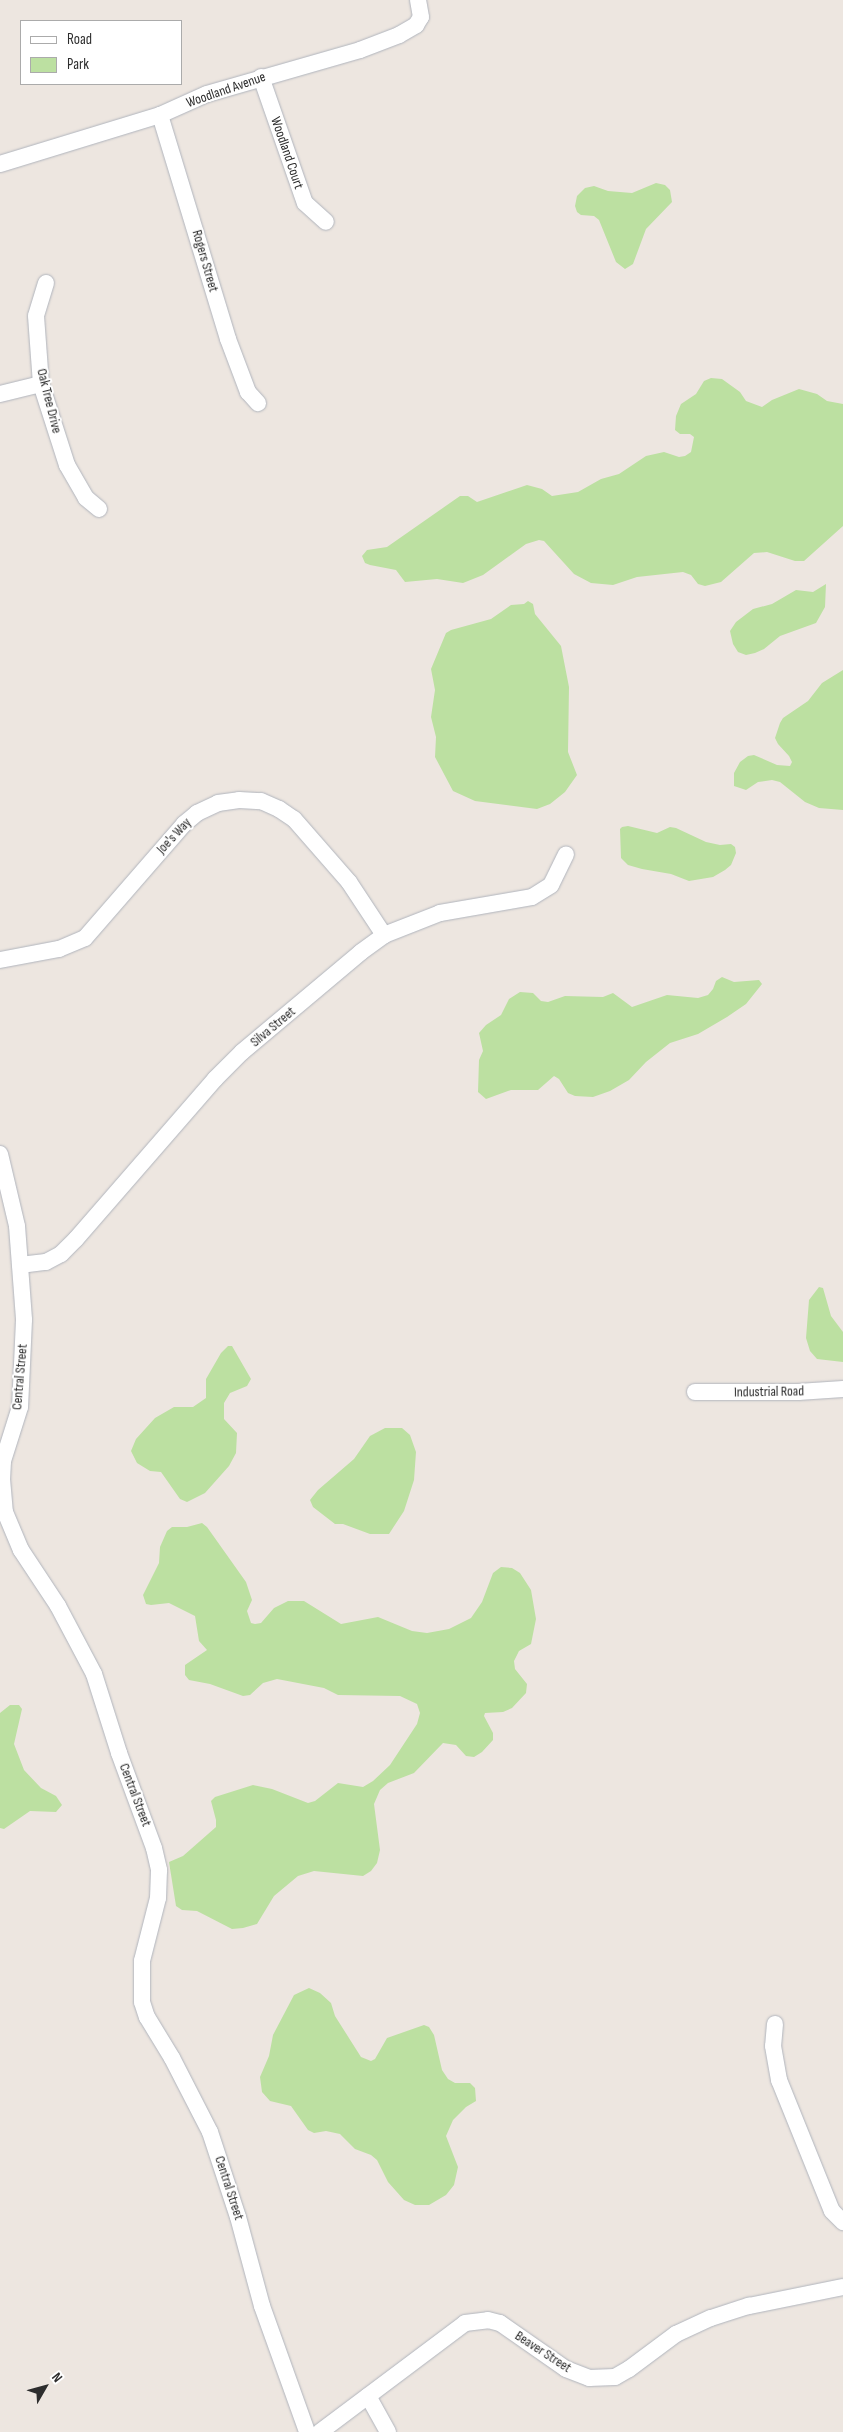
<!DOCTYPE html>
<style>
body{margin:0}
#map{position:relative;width:843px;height:2432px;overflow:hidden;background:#ede6e0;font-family:"Sofia Sans Condensed",sans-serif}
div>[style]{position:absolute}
.green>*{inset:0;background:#bce0a1}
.roads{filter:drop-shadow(0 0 1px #b0b4bc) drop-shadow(0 0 1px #b0b4bc)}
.minor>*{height:16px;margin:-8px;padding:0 8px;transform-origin:8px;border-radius:8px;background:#fff}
span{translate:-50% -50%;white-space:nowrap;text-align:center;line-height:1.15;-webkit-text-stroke:4px #fff;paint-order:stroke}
.street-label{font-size:14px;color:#2d2d2d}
.legend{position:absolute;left:20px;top:20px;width:162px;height:65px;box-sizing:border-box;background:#fff;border:1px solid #ababab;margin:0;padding:6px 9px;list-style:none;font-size:15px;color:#2d2d2d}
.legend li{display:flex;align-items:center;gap:10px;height:25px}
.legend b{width:25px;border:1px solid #ababab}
.north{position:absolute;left:20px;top:2362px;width:50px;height:50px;-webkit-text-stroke:4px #fff;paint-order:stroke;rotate:52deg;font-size:14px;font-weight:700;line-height:20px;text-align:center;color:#2d2d2d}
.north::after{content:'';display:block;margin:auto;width:18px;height:22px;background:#2d2d2d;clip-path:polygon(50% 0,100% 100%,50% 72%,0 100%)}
</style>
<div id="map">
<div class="green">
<i style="clip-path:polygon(656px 183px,665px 185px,670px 190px,672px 202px,646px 229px,633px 264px,625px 269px,616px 262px,599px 220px,594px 216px,581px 215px,577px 212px,575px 206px,577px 196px,585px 188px,594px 186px,608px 191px,632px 193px)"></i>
<i style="clip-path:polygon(711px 378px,722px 379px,740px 392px,746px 401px,762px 407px,772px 400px,799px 389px,817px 394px,827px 401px,843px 404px,843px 526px,804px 561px,795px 561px,767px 552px,754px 553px,721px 582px,705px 586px,698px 584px,691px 575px,683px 572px,637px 577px,613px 585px,591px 583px,574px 574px,544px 541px,539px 540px,526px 544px,483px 575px,463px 583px,437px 579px,405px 582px,396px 570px,370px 565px,365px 563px,362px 556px,367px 550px,387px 547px,460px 496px,468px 496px,477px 502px,527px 485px,542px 489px,552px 496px,578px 492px,601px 479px,619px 474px,646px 456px,664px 452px,679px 457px,685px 456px,691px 452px,694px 437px,690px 434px,680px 434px,675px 430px,676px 416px,681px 404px,696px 394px,704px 381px)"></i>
<i style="clip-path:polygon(826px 584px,825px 607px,816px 623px,780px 636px,764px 649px,755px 653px,746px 655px,738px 652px,733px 644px,730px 631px,736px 622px,753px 609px,772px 604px,796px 590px,813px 592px)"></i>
<i style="clip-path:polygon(528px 601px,533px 604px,535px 614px,561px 646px,569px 687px,568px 752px,577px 775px,565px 792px,550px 804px,537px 809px,475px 801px,453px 791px,435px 757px,436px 737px,431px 717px,435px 690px,431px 669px,446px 633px,451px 630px,491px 619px,511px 605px,524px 604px)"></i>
<i style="clip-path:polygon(843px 670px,843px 810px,819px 808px,805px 802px,780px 782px,772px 780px,758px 782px,746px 790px,734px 786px,734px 773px,740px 762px,748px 756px,754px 755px,777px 765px,790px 766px,792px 762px,789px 756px,778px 744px,775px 738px,780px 723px,783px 718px,808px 701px,822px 683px)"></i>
<i style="clip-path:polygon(628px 826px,657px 833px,670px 827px,676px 828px,706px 842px,720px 845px,731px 844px,735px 847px,736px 853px,731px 865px,725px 870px,713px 877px,689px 881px,671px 874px,642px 869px,628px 865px,621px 858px,620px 829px,622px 827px)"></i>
<i style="clip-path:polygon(722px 977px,734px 982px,759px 980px,762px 984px,746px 1004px,727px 1017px,698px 1034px,670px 1043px,646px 1062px,629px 1080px,610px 1091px,593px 1097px,575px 1096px,568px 1093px,559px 1079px,554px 1076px,538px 1090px,511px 1090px,486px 1099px,478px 1092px,479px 1060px,483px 1051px,479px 1033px,486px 1025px,501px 1015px,509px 999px,520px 992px,533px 993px,541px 1001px,548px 1002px,565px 996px,603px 997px,613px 993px,632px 1007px,667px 995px,698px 998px,708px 995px,713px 989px,716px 981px)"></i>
<i style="clip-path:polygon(819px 1287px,823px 1288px,831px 1316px,843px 1332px,843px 1362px,817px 1359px,810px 1351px,806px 1338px,809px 1300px)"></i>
<i style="clip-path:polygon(228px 1346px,232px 1346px,251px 1379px,247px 1386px,230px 1393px,224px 1403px,224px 1419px,237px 1433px,236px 1453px,229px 1466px,205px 1493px,187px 1502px,180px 1499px,161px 1472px,150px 1471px,137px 1463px,131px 1451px,136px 1439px,155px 1418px,174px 1407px,193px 1407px,206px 1398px,206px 1379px,221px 1353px)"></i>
<i style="clip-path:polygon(385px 1428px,402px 1428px,410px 1435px,416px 1452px,414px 1480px,404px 1511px,389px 1534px,370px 1534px,343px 1524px,335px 1524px,313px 1507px,310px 1500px,318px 1490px,354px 1459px,370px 1436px)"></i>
<i style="clip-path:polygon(202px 1523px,207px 1527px,246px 1582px,252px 1600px,247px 1611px,251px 1623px,255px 1624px,261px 1623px,274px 1608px,288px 1601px,304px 1601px,341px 1624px,378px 1617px,412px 1631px,427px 1633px,449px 1629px,471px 1618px,482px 1602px,493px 1573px,501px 1567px,512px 1568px,520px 1573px,531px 1590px,536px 1619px,531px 1644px,519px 1651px,514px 1661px,515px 1669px,527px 1684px,526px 1693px,512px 1708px,503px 1712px,485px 1713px,484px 1716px,493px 1733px,493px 1740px,482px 1752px,474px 1757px,466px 1756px,456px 1745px,443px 1743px,414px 1773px,388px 1783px,380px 1790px,374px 1804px,380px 1850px,377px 1863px,371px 1871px,363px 1876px,314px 1871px,298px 1876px,274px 1896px,257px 1924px,243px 1928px,232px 1929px,197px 1911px,182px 1910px,176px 1906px,169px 1862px,183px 1856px,216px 1827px,216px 1820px,211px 1801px,215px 1797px,253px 1785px,272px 1789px,308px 1803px,315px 1801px,338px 1783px,363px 1787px,373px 1781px,390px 1765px,417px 1724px,420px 1713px,417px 1704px,400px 1696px,338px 1695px,324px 1688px,277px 1679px,263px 1683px,250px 1695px,243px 1696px,210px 1684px,189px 1680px,185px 1675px,185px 1665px,207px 1650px,199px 1641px,195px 1616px,169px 1603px,151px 1605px,146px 1604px,143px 1595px,159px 1563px,160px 1547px,167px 1531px,172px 1527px,187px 1527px)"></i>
<i style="clip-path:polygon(10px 1705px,19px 1705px,22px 1709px,14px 1744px,24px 1770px,41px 1788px,56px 1796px,62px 1805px,56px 1812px,30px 1811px,4px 1829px,0 1828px,0 1713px)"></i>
<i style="clip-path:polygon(309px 1988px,320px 1993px,331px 2003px,335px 2016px,361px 2057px,371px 2061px,375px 2059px,387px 2038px,424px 2025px,429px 2027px,434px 2035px,442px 2070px,448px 2079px,455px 2083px,470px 2083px,475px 2088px,476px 2101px,466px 2107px,453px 2120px,446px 2136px,458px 2167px,454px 2185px,446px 2195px,429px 2205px,415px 2205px,404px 2200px,388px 2182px,377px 2160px,371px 2155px,355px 2149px,340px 2134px,326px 2131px,314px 2133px,308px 2130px,291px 2106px,270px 2101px,262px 2092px,260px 2077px,269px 2056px,273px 2035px,294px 1995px)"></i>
</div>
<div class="roads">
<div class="minor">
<i style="left:261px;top:77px;width:133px;rotate:70.8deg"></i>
<i style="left:305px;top:203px;width:28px;rotate:42deg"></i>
<i style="left:160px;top:115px;width:234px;rotate:73.1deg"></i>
<i style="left:228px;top:339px;width:57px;rotate:69.3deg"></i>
<i style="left:248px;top:392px;width:15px;rotate:48deg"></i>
<i style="left:0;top:164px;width:167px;rotate:-17deg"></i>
<i style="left:160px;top:115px;width:51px;rotate:-24.1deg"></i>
<i style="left:207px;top:94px;width:159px;rotate:-16deg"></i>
<i style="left:360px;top:50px;width:42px;rotate:-21deg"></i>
<i style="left:399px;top:35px;width:20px;rotate:-30deg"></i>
<i style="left:416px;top:25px;width:9px;rotate:-58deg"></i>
<i style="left:421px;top:17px;width:17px;rotate:-100deg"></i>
<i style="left:46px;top:283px;width:34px;rotate:107deg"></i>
<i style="left:36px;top:316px;width:68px;rotate:85.8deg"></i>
<i style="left:41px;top:384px;width:85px;rotate:72.2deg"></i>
<i style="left:67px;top:465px;width:38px;rotate:60deg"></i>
<i style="left:86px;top:498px;width:17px;rotate:40deg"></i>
<i style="left:0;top:394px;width:42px;rotate:-13.7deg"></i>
<i style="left:0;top:960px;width:60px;rotate:-10.6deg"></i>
<i style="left:59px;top:949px;width:28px;rotate:-23deg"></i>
<i style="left:85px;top:938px;width:151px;rotate:-49deg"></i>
<i style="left:184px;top:824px;width:17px;rotate:-40deg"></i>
<i style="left:197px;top:813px;width:23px;rotate:-25deg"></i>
<i style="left:218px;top:803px;width:21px;rotate:-8deg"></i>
<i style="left:239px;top:800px;width:22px;rotate:3deg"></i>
<i style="left:261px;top:801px;width:20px;rotate:24deg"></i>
<i style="left:279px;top:809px;width:18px;rotate:34deg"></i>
<i style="left:294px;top:819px;width:84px;rotate:48.9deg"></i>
<i style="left:349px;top:882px;width:64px;rotate:56.6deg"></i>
<i style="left:0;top:1154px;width:74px;rotate:76.7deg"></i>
<i style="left:17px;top:1226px;width:94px;rotate:85.7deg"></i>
<i style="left:24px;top:1320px;width:87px;rotate:92.6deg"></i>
<i style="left:20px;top:1407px;width:57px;rotate:107.5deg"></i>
<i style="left:3px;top:1461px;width:18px;rotate:93deg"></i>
<i style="left:2px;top:1479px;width:33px;rotate:85deg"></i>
<i style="left:5px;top:1512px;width:41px;rotate:67.2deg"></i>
<i style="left:21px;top:1550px;width:67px;rotate:56.5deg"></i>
<i style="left:58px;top:1606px;width:77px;rotate:62.1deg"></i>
<i style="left:94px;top:1674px;width:83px;rotate:72.4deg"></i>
<i style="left:119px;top:1753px;width:101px;rotate:69.8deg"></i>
<i style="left:154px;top:1848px;width:23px;rotate:77deg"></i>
<i style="left:159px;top:1870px;width:28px;rotate:92deg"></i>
<i style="left:158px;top:1898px;width:65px;rotate:104.3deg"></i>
<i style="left:142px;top:1961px;width:41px;rotate:90deg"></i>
<i style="left:142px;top:2002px;width:16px;rotate:72deg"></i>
<i style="left:147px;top:2017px;width:48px;rotate:58.6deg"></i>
<i style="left:172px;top:2058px;width:83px;rotate:62.8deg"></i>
<i style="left:210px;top:2132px;width:89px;rotate:71.8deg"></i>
<i style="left:238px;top:2217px;width:92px;rotate:74.9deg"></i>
<i style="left:262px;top:2306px;width:134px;rotate:70.3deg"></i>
<i style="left:20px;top:1265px;width:26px;rotate:-7deg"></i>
<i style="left:46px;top:1262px;width:17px;rotate:-28deg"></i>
<i style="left:61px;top:1254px;width:21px;rotate:-45deg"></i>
<i style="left:76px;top:1239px;width:212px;rotate:-49deg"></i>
<i style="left:215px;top:1079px;width:38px;rotate:-45deg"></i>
<i style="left:242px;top:1052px;width:155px;rotate:-40deg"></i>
<i style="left:361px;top:952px;width:29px;rotate:-36deg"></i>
<i style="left:384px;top:935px;width:60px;rotate:-21.4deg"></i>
<i style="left:440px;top:913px;width:93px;rotate:-9.9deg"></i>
<i style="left:532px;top:897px;width:22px;rotate:-32deg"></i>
<i style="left:551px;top:885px;width:34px;rotate:-64deg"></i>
<i style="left:695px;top:1392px;width:103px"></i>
<i style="left:798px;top:1392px;width:45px;rotate:-3.8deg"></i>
<i style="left:775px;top:2024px;width:22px;rotate:95deg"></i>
<i style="left:773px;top:2046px;width:35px;rotate:80deg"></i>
<i style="left:779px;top:2080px;width:141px;rotate:68deg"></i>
<i style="left:832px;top:2211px;width:16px;rotate:45deg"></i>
<i style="left:368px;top:2396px;width:41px;rotate:60.9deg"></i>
<i style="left:320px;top:2432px;width:181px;rotate:-36.9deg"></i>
<i style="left:465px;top:2323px;width:23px;rotate:-7deg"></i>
<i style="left:488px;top:2320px;width:12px;rotate:14deg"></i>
<i style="left:500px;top:2323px;width:80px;rotate:34.9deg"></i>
<i style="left:566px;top:2369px;width:25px;rotate:21deg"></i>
<i style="left:589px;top:2378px;width:26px;rotate:-2deg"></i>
<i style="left:615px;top:2377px;width:16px;rotate:-30deg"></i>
<i style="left:629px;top:2369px;width:59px;rotate:-36.7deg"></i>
<i style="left:676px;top:2334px;width:38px;rotate:-25deg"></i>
<i style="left:711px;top:2318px;width:40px;rotate:-18deg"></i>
<i style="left:749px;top:2306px;width:96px;rotate:-11.4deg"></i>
</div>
</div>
<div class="street-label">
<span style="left:226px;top:90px;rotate:-19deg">Woodland Avenue</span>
<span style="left:287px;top:153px;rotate:71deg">Woodland Court</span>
<span style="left:205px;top:261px;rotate:74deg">Rogers Street</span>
<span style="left:49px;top:401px;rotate:76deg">Oak Tree Drive</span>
<span style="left:174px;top:836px;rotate:-47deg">Joe's Way</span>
<span style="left:273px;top:1027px;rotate:-40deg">Silva Street</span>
<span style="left:20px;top:1377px;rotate:-85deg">Central Street</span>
<span style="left:769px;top:1392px;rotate:-1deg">Industrial Road</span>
<span style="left:135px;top:1795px;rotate:69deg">Central Street</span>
<span style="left:229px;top:2188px;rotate:72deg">Central Street</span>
<span style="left:543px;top:2352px;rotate:33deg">Beaver Street</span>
</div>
<ul class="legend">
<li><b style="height:6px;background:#fff"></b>Road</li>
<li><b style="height:14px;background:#bce0a1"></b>Park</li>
</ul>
<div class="north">N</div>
</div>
